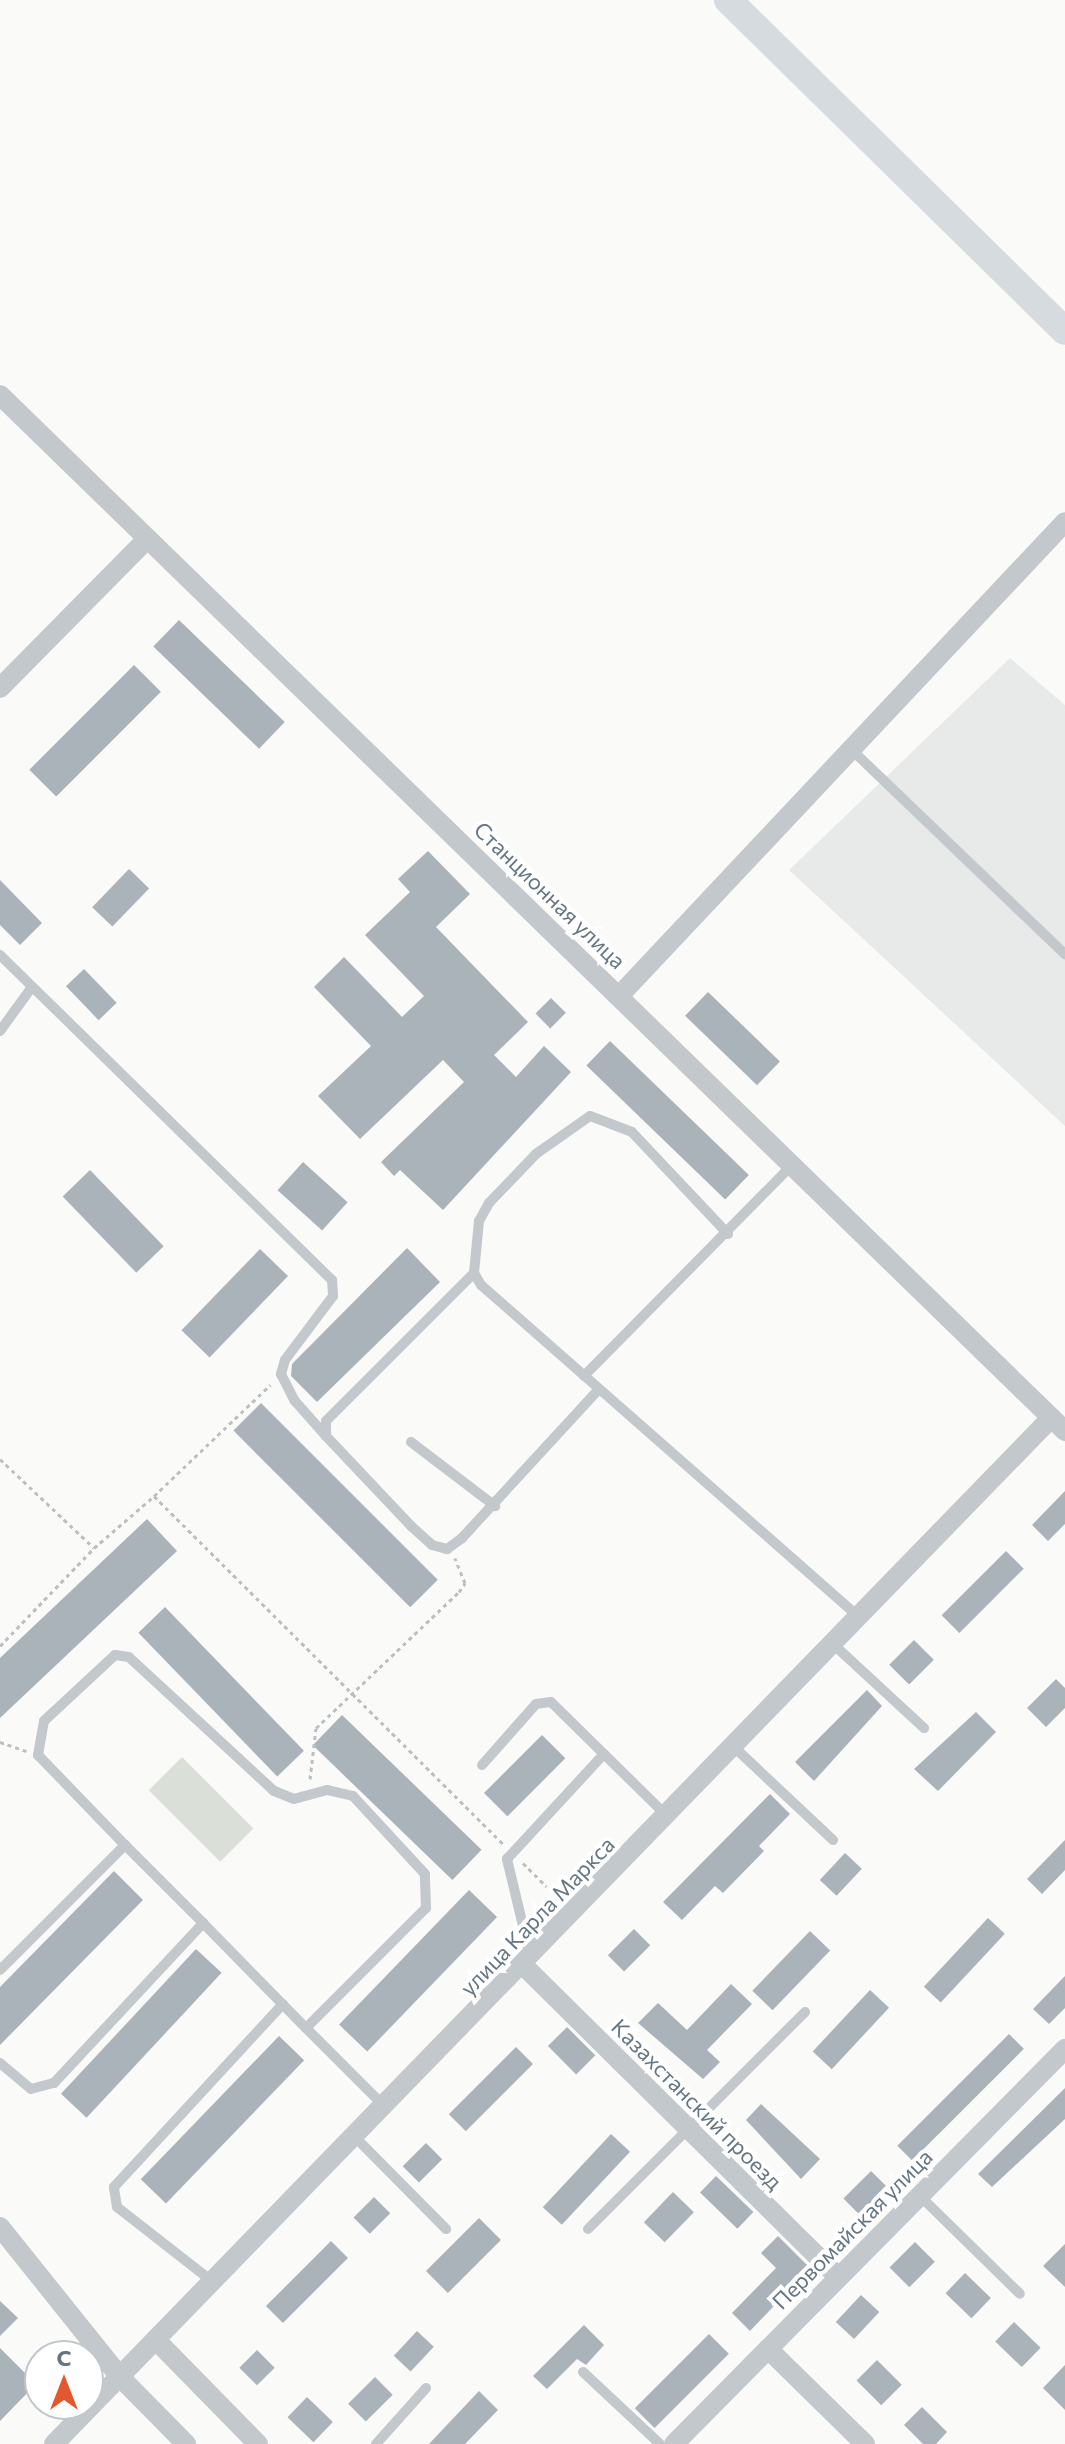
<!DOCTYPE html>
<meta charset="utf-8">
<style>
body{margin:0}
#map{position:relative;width:1065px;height:2444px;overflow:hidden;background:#fafaf8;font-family:Commissioner,sans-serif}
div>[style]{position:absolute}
.built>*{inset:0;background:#e8e9e9}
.green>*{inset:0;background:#dadfd7;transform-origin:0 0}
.building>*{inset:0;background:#aab3b9;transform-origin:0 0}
.path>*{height:3px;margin-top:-1.5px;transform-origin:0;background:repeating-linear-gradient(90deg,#bbbfc2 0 4px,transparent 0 8px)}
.service>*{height:10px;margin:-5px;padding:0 5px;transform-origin:5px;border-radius:5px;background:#c3c8cc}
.minor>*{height:20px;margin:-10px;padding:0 10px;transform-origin:10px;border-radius:10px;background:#c3c8cc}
.secondary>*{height:28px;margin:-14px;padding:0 14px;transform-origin:14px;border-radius:14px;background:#d6dbdf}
span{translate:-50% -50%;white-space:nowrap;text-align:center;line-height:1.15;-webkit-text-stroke:8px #fff;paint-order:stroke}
.street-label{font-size:22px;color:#657683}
.north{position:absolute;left:24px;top:2340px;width:80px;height:80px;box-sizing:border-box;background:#fff;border:2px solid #c1c8cd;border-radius:50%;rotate:0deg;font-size:22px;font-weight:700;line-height:32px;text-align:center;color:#657683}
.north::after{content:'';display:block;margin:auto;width:28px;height:36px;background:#e4572e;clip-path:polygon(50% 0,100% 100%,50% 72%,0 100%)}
</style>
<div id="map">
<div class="built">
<i style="clip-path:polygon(1010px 658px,1065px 705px,1065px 1126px,789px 870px)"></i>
</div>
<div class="green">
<i style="left:182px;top:1757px;width:101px;height:47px;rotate:45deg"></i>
</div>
<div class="building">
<i style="left:179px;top:620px;width:147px;height:37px;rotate:44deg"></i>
<i style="left:134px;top:665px;width:38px;height:148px;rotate:45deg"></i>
<i style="clip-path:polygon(428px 851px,470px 894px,436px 927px,528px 1022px,494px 1055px,516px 1077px,544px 1046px,571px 1072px,443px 1210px,400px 1170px,394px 1176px,381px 1162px,464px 1082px,443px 1060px,360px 1139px,318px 1096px,371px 1046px,314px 987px,344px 957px,402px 1017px,424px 996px,365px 935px,410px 892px,398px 879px)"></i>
<i style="left:129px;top:869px;width:28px;height:53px;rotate:44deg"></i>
<i style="clip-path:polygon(0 880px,42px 923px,20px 945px,0 925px)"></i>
<i style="left:84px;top:969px;width:47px;height:25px;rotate:46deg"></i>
<i style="left:708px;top:992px;width:100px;height:33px;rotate:44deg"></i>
<i style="left:551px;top:998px;width:21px;height:22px;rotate:45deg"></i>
<i style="left:610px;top:1041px;width:193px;height:34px;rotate:44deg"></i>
<i style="left:303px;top:1162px;width:60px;height:38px;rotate:42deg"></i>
<i style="left:90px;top:1170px;width:106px;height:38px;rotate:46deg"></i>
<i style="clip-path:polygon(407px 1248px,440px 1282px,317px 1402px,291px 1376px,292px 1364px)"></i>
<i style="left:260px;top:1249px;width:39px;height:113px;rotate:44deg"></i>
<i style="left:261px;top:1403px;width:250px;height:39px;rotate:45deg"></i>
<i style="clip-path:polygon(1065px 1491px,1065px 1524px,1048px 1541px,1032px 1525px)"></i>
<i style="clip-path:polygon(147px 1519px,177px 1551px,0 1718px,0 1658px)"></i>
<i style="left:1006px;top:1551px;width:25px;height:91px;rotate:45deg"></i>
<i style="left:165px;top:1607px;width:200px;height:37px;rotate:46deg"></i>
<i style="left:914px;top:1640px;width:28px;height:35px;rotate:45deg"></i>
<i style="clip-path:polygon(1056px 1679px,1065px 1688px,1065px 1708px,1046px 1727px,1027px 1708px)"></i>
<i style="clip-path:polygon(867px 1690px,882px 1706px,814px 1781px,795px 1762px)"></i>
<i style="clip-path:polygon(976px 1712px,996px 1732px,938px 1791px,914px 1769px)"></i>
<i style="left:342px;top:1715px;width:194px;height:42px;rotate:44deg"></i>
<i style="left:542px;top:1735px;width:33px;height:82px;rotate:45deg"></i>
<i style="clip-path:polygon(770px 1794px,790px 1814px,759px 1846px,764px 1851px,723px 1893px,715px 1886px,682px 1920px,663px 1902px)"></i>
<i style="clip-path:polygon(1065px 1840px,1065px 1870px,1042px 1894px,1027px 1879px)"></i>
<i style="left:845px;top:1853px;width:23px;height:37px;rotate:43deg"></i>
<i style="clip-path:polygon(114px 1871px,143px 1900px,0 2045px,0 1987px)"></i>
<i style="left:469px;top:1890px;width:39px;height:187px;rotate:44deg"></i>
<i style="left:988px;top:1918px;width:23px;height:94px;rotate:43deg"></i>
<i style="left:634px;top:1929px;width:23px;height:37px;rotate:45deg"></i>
<i style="left:810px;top:1931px;width:28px;height:83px;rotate:44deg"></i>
<i style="left:196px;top:1949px;width:35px;height:198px;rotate:43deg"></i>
<i style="clip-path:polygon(1065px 1976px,1065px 2008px,1049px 2024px,1033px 2009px)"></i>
<i style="clip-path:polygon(731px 1984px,752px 2004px,707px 2050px,720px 2062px,703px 2079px,638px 2023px,658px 2003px,687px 2030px)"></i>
<i style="left:870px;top:1990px;width:26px;height:84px;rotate:43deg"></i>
<i style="left:567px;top:2027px;width:40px;height:27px;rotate:45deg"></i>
<i style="left:1009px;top:2034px;width:21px;height:158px;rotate:45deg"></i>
<i style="left:279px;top:2036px;width:35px;height:199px;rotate:44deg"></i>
<i style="left:516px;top:2047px;width:24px;height:95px;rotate:45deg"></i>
<i style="clip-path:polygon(1065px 2088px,1065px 2119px,992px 2187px,978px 2174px)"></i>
<i style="clip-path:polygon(761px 2104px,820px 2159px,801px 2179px,746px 2120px)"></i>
<i style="left:611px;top:2134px;width:26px;height:100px;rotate:43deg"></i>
<i style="left:426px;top:2143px;width:23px;height:33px;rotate:45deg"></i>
<i style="left:871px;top:2171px;width:27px;height:39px;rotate:45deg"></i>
<i style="left:716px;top:2176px;width:52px;height:23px;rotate:44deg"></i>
<i style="left:673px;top:2192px;width:29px;height:42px;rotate:44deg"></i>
<i style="left:374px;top:2197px;width:23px;height:29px;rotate:45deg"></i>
<i style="left:479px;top:2218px;width:31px;height:75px;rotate:45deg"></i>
<i style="clip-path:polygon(778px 2236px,810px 2268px,750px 2331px,732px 2313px,776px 2268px,761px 2253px)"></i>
<i style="left:331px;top:2241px;width:24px;height:92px;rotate:45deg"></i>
<i style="left:915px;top:2242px;width:28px;height:36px;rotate:45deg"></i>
<i style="clip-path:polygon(1065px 2244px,1065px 2287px,1043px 2266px)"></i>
<i style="left:965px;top:2273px;width:36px;height:28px;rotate:44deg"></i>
<i style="left:861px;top:2295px;width:25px;height:37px;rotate:43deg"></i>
<i style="clip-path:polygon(0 2301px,18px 2318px,0 2336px)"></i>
<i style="left:1014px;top:2322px;width:37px;height:27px;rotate:44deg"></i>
<i style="clip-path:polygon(584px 2325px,604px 2345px,586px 2365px,577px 2359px,547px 2389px,533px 2376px)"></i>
<i style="left:417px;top:2331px;width:23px;height:34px;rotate:43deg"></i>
<i style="left:709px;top:2334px;width:28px;height:105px;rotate:45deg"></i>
<i style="clip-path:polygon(0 2348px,36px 2384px,0 2421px)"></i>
<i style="left:257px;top:2350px;width:25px;height:25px;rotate:45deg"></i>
<i style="left:877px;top:2360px;width:35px;height:29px;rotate:45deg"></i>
<i style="clip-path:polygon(1065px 2365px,1065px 2410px,1043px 2388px)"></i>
<i style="left:375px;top:2377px;width:25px;height:38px;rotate:45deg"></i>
<i style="clip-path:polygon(479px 2391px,498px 2410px,465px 2444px,429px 2444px)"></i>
<i style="left:307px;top:2397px;width:36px;height:28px;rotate:44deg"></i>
<i style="clip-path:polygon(922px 2407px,947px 2432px,936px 2444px,923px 2444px,904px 2425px)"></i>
</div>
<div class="path">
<i style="left:0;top:1459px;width:129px;rotate:43.4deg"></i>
<i style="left:154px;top:1496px;width:161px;rotate:-43.7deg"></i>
<i style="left:0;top:1646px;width:136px;rotate:-46.2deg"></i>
<i style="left:94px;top:1548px;width:79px;rotate:-40.9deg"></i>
<i style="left:154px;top:1496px;width:493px;rotate:44.9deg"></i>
<i style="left:0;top:1742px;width:28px;rotate:19deg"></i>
<i style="left:310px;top:1779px;width:51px;rotate:-83.3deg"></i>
<i style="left:316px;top:1728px;width:197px;rotate:-43.6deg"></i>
<i style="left:459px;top:1592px;width:11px;rotate:-56deg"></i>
<i style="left:465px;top:1583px;width:27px;rotate:-112deg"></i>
<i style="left:523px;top:1863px;width:33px;rotate:45deg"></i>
</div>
<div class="service">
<i style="left:853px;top:751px;width:294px;rotate:43.8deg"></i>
<i style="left:0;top:955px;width:465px;rotate:44.4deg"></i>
<i style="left:332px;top:1280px;width:16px;rotate:86deg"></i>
<i style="left:333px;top:1296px;width:80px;rotate:126.9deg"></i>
<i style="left:285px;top:1360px;width:15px;rotate:106deg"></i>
<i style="left:281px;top:1374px;width:30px;rotate:63deg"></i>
<i style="left:295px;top:1401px;width:47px;rotate:48.5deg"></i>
<i style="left:0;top:1031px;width:54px;rotate:-54deg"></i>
<i style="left:728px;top:1234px;width:140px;rotate:-133.3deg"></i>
<i style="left:632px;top:1132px;width:45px;rotate:-159.1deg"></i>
<i style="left:590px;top:1116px;width:66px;rotate:144.9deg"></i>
<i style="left:536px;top:1154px;width:68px;rotate:133.8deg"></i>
<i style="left:489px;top:1203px;width:21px;rotate:119deg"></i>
<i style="left:479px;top:1221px;width:52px;rotate:95.5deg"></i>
<i style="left:474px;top:1273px;width:14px;rotate:60deg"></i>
<i style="left:481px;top:1285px;width:503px;rotate:41.29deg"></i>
<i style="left:474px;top:1273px;width:209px;rotate:135deg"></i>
<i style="left:326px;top:1421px;width:15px;rotate:90deg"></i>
<i style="left:326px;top:1436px;width:124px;rotate:46.6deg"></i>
<i style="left:411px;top:1526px;width:28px;rotate:42deg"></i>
<i style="left:432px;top:1545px;width:16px;rotate:15deg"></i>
<i style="left:447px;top:1549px;width:19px;rotate:-36deg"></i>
<i style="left:462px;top:1538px;width:202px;rotate:-47.4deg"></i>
<i style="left:584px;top:1376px;width:296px;rotate:-45.4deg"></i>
<i style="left:411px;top:1442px;width:106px;rotate:37.3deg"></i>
<i style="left:833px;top:1644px;width:124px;rotate:42.7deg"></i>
<i style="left:734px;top:1747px;width:136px;rotate:43.2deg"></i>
<i style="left:482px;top:1765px;width:81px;rotate:-48.5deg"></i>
<i style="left:536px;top:1704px;width:15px;rotate:-8deg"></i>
<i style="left:551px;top:1702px;width:163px;rotate:44.5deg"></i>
<i style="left:530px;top:1955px;width:99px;rotate:-103.5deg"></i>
<i style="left:507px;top:1859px;width:143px;rotate:-47.3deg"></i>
<i style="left:0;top:1970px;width:177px;rotate:-45deg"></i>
<i style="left:306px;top:2028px;width:170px;rotate:-45deg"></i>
<i style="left:426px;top:1908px;width:34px;rotate:-92deg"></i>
<i style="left:425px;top:1874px;width:106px;rotate:-132.7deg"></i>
<i style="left:353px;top:1796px;width:27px;rotate:-167deg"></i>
<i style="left:327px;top:1790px;width:34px;rotate:165deg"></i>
<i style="left:294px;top:1799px;width:22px;rotate:-158deg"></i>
<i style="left:274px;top:1791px;width:197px;rotate:-137.3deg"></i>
<i style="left:129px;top:1657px;width:14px;rotate:-172deg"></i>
<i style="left:115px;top:1655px;width:97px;rotate:137.1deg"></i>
<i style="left:44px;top:1721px;width:35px;rotate:100deg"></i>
<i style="left:38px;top:1755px;width:125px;rotate:46deg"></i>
<i style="left:125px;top:1845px;width:110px;rotate:45deg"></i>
<i style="left:203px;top:1923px;width:147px;rotate:45.6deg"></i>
<i style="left:306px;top:2028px;width:110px;rotate:45deg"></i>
<i style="left:0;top:2063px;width:40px;rotate:40deg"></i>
<i style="left:31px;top:2089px;width:24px;rotate:-15deg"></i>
<i style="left:54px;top:2083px;width:219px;rotate:-47deg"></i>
<i style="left:354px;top:2136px;width:131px;rotate:45.3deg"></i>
<i style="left:919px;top:2195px;width:141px;rotate:44.4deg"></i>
<i style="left:588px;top:2229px;width:307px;rotate:-45deg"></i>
<i style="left:213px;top:2282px;width:122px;rotate:-142deg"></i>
<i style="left:117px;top:2207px;width:20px;rotate:-99deg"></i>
<i style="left:114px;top:2187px;width:249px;rotate:-47.3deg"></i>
<i style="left:583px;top:2372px;width:105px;rotate:43.1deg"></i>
<i style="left:376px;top:2444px;width:75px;rotate:-48.2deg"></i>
</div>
<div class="minor">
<i style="left:0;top:395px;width:1486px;rotate:44.21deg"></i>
<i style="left:0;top:688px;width:208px;rotate:-45.4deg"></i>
<i style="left:620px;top:995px;width:649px;rotate:-46.75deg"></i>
<i style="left:523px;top:1965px;width:443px;rotate:44.7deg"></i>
<i style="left:0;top:2227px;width:193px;rotate:51.3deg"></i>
<i style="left:121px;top:2378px;width:93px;rotate:45.4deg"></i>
<i style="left:156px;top:2340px;width:146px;rotate:45.6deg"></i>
<i style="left:768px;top:2349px;width:136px;rotate:44.4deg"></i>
<i style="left:54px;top:2444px;width:1431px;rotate:-45.82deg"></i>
<i style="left:674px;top:2444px;width:556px;rotate:-45.29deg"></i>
</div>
<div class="secondary">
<i style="left:728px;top:0;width:472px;rotate:44.5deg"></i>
</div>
<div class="street-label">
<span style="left:550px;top:895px;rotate:44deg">Станционная улица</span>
<span style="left:537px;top:1916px;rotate:-46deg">улица Карла Маркса</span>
<span style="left:697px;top:2104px;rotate:45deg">Казахстанский проезд</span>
<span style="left:852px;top:2229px;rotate:-45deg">Первомайская улица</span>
</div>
<div class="north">С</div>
</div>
